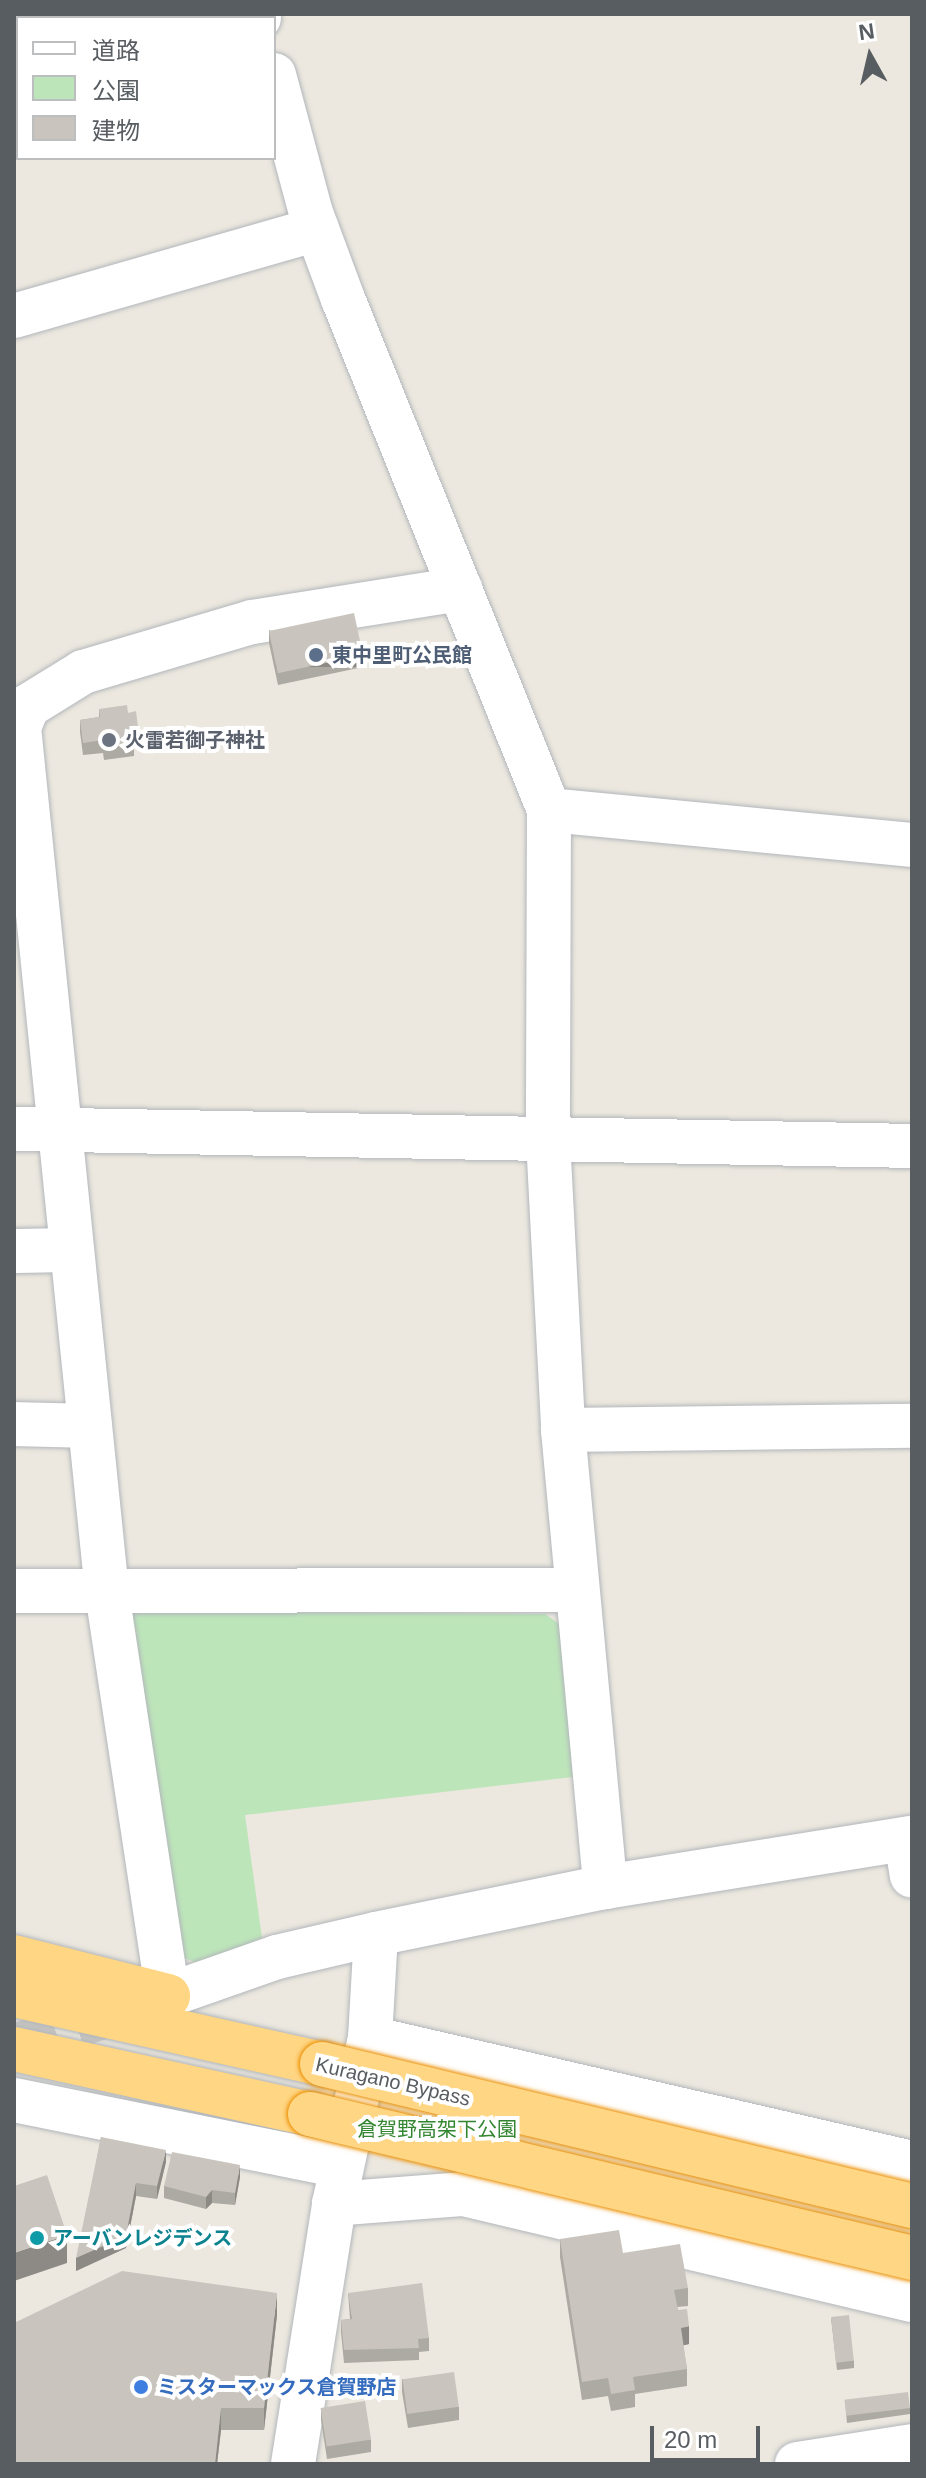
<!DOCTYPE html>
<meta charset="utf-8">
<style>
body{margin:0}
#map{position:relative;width:926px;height:2478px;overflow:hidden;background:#ece8df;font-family:Helvetica,"Noto Sans JP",sans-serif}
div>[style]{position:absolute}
.green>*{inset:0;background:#bde5ba}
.minor-tunnel>*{height:44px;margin-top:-22px;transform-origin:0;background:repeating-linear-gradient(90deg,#c7c5c0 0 44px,transparent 0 66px)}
.roads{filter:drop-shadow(0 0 2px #b2b6bb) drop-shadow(0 0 2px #b2b6bb)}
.minor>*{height:44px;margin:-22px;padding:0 22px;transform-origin:22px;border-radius:22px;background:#fff}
.highway>*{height:44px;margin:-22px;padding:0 22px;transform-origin:22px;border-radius:22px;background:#ffd683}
.bridges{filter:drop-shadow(0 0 2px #eb8f00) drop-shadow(0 0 2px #eb8f00)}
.highway-bridge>*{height:44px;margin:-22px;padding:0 22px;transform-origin:22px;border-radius:22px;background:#ffd683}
.wall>*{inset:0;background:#ada9a3}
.shaded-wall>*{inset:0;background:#8d8a85;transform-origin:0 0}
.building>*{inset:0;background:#c9c5be;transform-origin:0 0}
.dots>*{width:22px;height:22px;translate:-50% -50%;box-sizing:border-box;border:4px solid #fff;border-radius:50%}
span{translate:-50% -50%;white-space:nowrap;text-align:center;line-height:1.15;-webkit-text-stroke:8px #fff;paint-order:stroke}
.service-label{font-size:20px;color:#4e5e75;font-weight:700}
.left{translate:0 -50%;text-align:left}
.worship-label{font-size:20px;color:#5b616d;font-weight:700}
.street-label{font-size:20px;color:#585d61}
.park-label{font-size:20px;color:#358632}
.culture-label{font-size:20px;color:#0d838f;font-weight:700}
.shop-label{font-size:20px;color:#366cbe;font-weight:700}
.frame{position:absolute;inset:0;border:16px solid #585d61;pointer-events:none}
.legend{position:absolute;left:16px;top:16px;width:260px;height:144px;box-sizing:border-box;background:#fff;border:2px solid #bcbec0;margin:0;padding:10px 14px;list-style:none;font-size:24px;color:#585d61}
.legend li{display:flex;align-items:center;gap:16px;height:40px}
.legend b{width:40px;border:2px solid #bcbec0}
.north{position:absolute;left:830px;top:16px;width:80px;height:80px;-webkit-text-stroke:6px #fff;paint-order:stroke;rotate:352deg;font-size:22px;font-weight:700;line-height:32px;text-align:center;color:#585d61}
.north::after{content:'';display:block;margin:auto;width:28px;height:36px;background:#585d61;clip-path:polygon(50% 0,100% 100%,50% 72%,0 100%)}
.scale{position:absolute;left:650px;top:2426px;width:110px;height:36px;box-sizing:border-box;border:4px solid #585d61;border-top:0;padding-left:10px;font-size:24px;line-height:28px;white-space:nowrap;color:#585d61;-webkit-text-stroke:6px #fff;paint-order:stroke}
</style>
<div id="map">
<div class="green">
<i style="clip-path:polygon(128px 1611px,545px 1614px,562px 1626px,573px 1777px,245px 1815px,262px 1938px,200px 1964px,171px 1953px)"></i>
</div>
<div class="minor-tunnel">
<i style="left:14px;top:2046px;width:114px;rotate:-18deg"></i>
</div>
<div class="roads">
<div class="minor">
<i style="left:258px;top:14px;width:4px;rotate:76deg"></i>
<i style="left:274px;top:75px;width:143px;rotate:75deg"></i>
<i style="left:311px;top:213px;width:92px;rotate:69.6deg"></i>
<i style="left:343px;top:299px;width:551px;rotate:68.04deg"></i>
<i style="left:549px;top:810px;width:329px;rotate:90.2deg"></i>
<i style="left:548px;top:1139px;width:291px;rotate:87deg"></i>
<i style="left:563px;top:1430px;width:459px;rotate:84.7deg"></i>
<i style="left:14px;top:316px;width:315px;rotate:-16deg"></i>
<i style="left:549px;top:810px;width:365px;rotate:5.5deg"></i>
<i style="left:14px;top:1129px;width:898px;rotate:1.08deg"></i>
<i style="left:14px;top:1251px;width:57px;rotate:-1deg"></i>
<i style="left:14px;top:1424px;width:76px;rotate:1.5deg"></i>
<i style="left:563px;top:1430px;width:349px;rotate:-0.7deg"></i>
<i style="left:14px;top:1591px;width:563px;rotate:-0.1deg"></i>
<i style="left:906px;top:1839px;width:37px;rotate:81deg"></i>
<i style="left:168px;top:1996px;width:409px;rotate:-98.6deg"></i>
<i style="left:107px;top:1592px;width:869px;rotate:-95.81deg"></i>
<i style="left:19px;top:727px;width:23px;rotate:-67deg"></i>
<i style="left:28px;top:706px;width:65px;rotate:-31.7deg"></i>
<i style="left:83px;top:672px;width:176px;rotate:-16.5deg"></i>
<i style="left:252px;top:622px;width:211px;rotate:-9deg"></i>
<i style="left:143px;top:2004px;width:142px;rotate:-19.3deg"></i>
<i style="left:277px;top:1957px;width:102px;rotate:-13.1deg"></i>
<i style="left:376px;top:1934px;width:234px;rotate:-11.6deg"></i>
<i style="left:605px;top:1887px;width:311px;rotate:-9.1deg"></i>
<i style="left:370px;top:2038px;width:556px;rotate:12.99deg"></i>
<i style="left:14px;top:2100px;width:334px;rotate:11.4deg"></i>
<i style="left:334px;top:2204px;width:129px;rotate:-4.4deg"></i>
<i style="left:463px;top:2194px;width:461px;rotate:13.3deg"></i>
<i style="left:293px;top:2464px;width:263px;rotate:-81deg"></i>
<i style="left:334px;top:2204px;width:170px;rotate:-77.8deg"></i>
<i style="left:370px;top:2038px;width:104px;rotate:-86.7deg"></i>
<i style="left:797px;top:2464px;width:116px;rotate:-8.9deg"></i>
</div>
<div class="highway">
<i style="left:14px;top:1957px;width:159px;rotate:14.2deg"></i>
<i style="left:14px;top:1995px;width:316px;rotate:12.6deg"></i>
<i style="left:14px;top:2049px;width:303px;rotate:12.4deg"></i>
</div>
</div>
<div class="bridges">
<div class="highway-bridge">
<i style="left:322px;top:2064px;width:607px;rotate:13.53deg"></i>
<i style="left:310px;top:2114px;width:619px;rotate:13.45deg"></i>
</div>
</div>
<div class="wall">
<i style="clip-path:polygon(269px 630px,363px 667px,278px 685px,269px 643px)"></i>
<i style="clip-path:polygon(99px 709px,128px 713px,139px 735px,139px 748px,134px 748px,134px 756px,104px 760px,103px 753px,83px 755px,80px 732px,80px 720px,99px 717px)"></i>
<i style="clip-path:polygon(101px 2137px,166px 2162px,157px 2199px,136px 2196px,126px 2248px,76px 2271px)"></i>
<i style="clip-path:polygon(240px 2177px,235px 2205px,212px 2203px,206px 2209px,164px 2198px,164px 2186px)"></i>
<i style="clip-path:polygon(560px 2239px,623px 2253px,688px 2288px,688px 2306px,677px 2307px,689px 2344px,683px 2345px,687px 2369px,687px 2386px,635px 2394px,635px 2407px,611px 2411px,608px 2396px,582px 2400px,560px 2257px)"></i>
<i style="clip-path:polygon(348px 2293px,429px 2338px,429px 2351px,419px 2352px,419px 2360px,344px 2363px,341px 2332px,341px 2320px,350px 2319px)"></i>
<i style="clip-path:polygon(277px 2315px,264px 2430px,221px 2430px,217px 2464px,14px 2464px)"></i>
<i style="clip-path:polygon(831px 2318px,854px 2361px,854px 2368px,837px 2370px)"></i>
<i style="clip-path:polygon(402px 2379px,459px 2407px,459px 2420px,408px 2428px,402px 2392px)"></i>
<i style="clip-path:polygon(845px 2400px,910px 2408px,910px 2414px,847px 2423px)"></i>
<i style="clip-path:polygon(321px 2408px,371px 2440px,371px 2452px,327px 2459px,321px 2420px)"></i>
</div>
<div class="shaded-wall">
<i style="left:363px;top:655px;width:12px;height:87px;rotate:90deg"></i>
<i style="clip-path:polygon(166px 2150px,166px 2162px,157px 2199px,157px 2186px)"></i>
<i style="clip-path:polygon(240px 2165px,240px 2177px,235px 2205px,235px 2193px)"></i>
<i style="clip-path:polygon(136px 2183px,136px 2196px,126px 2248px,76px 2271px,76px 2258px)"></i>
<i style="clip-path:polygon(212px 2190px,212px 2203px,206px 2209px,206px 2197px)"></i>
<i style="clip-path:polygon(67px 2235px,67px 2263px,14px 2281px,14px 2253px)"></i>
<i style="clip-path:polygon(277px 2293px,277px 2315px,264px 2430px,264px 2408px)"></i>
<i style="clip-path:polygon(689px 2326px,689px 2344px,681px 2346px,681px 2328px)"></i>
<i style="clip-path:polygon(221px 2408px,221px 2430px,217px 2464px,215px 2464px)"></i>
</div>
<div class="building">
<i style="left:354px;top:613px;width:43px;height:87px;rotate:78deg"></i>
<i style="clip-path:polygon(127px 705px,128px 713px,136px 711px,139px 735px,133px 736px,134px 743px,104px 747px,103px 740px,83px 743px,80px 720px,100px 717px,99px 709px)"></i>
<i style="clip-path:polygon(101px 2137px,166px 2150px,157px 2186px,136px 2183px,126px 2236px,76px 2258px)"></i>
<i style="clip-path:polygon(172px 2152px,240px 2165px,235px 2193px,212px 2190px,206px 2197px,164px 2186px)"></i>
<i style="clip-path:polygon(47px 2175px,67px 2235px,14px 2253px,14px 2186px)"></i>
<i style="clip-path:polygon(619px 2230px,623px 2253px,680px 2244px,688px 2288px,674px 2290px,678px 2310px,687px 2309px,689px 2326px,681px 2328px,687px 2369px,633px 2377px,635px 2390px,611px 2394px,608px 2378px,582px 2382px,560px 2239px)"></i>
<i style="clip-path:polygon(122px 2271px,277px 2293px,264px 2408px,221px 2408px,215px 2464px,14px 2464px,14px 2323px)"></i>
<i style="clip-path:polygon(422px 2283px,429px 2338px,418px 2339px,419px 2348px,344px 2350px,341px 2320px,352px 2319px,348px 2293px)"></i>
<i style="left:849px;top:2315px;width:46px;height:18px;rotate:84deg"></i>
<i style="left:454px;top:2372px;width:35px;height:52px;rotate:82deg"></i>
<i style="left:908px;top:2392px;width:16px;height:64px;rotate:83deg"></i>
<i style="left:365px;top:2401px;width:39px;height:45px;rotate:81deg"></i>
</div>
<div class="dots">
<i style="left:316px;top:655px;background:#5c6f8a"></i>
<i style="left:109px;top:740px;background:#6b7280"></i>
<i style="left:37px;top:2238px;background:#0f9aa8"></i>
<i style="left:141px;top:2387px;background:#3f7fe0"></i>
</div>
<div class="service-label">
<span class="left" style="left:332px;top:655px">東中里町公民館</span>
</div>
<div class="worship-label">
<span class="left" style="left:125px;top:740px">火雷若御子神社</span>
</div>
<div class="street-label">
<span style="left:393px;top:2082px;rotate:13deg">Kuragano Bypass</span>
</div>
<div class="park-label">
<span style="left:437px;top:2129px">倉賀野高架下公園</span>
</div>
<div class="culture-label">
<span class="left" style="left:53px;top:2238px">アーバンレジデンス</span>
</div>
<div class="shop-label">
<span class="left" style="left:157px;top:2387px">ミスターマックス倉賀野店</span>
</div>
<div class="frame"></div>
<ul class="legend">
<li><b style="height:10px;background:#fff"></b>道路</li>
<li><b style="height:22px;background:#bde5ba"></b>公園</li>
<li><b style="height:22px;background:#c9c5be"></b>建物</li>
</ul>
<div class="north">N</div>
<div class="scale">20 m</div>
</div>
